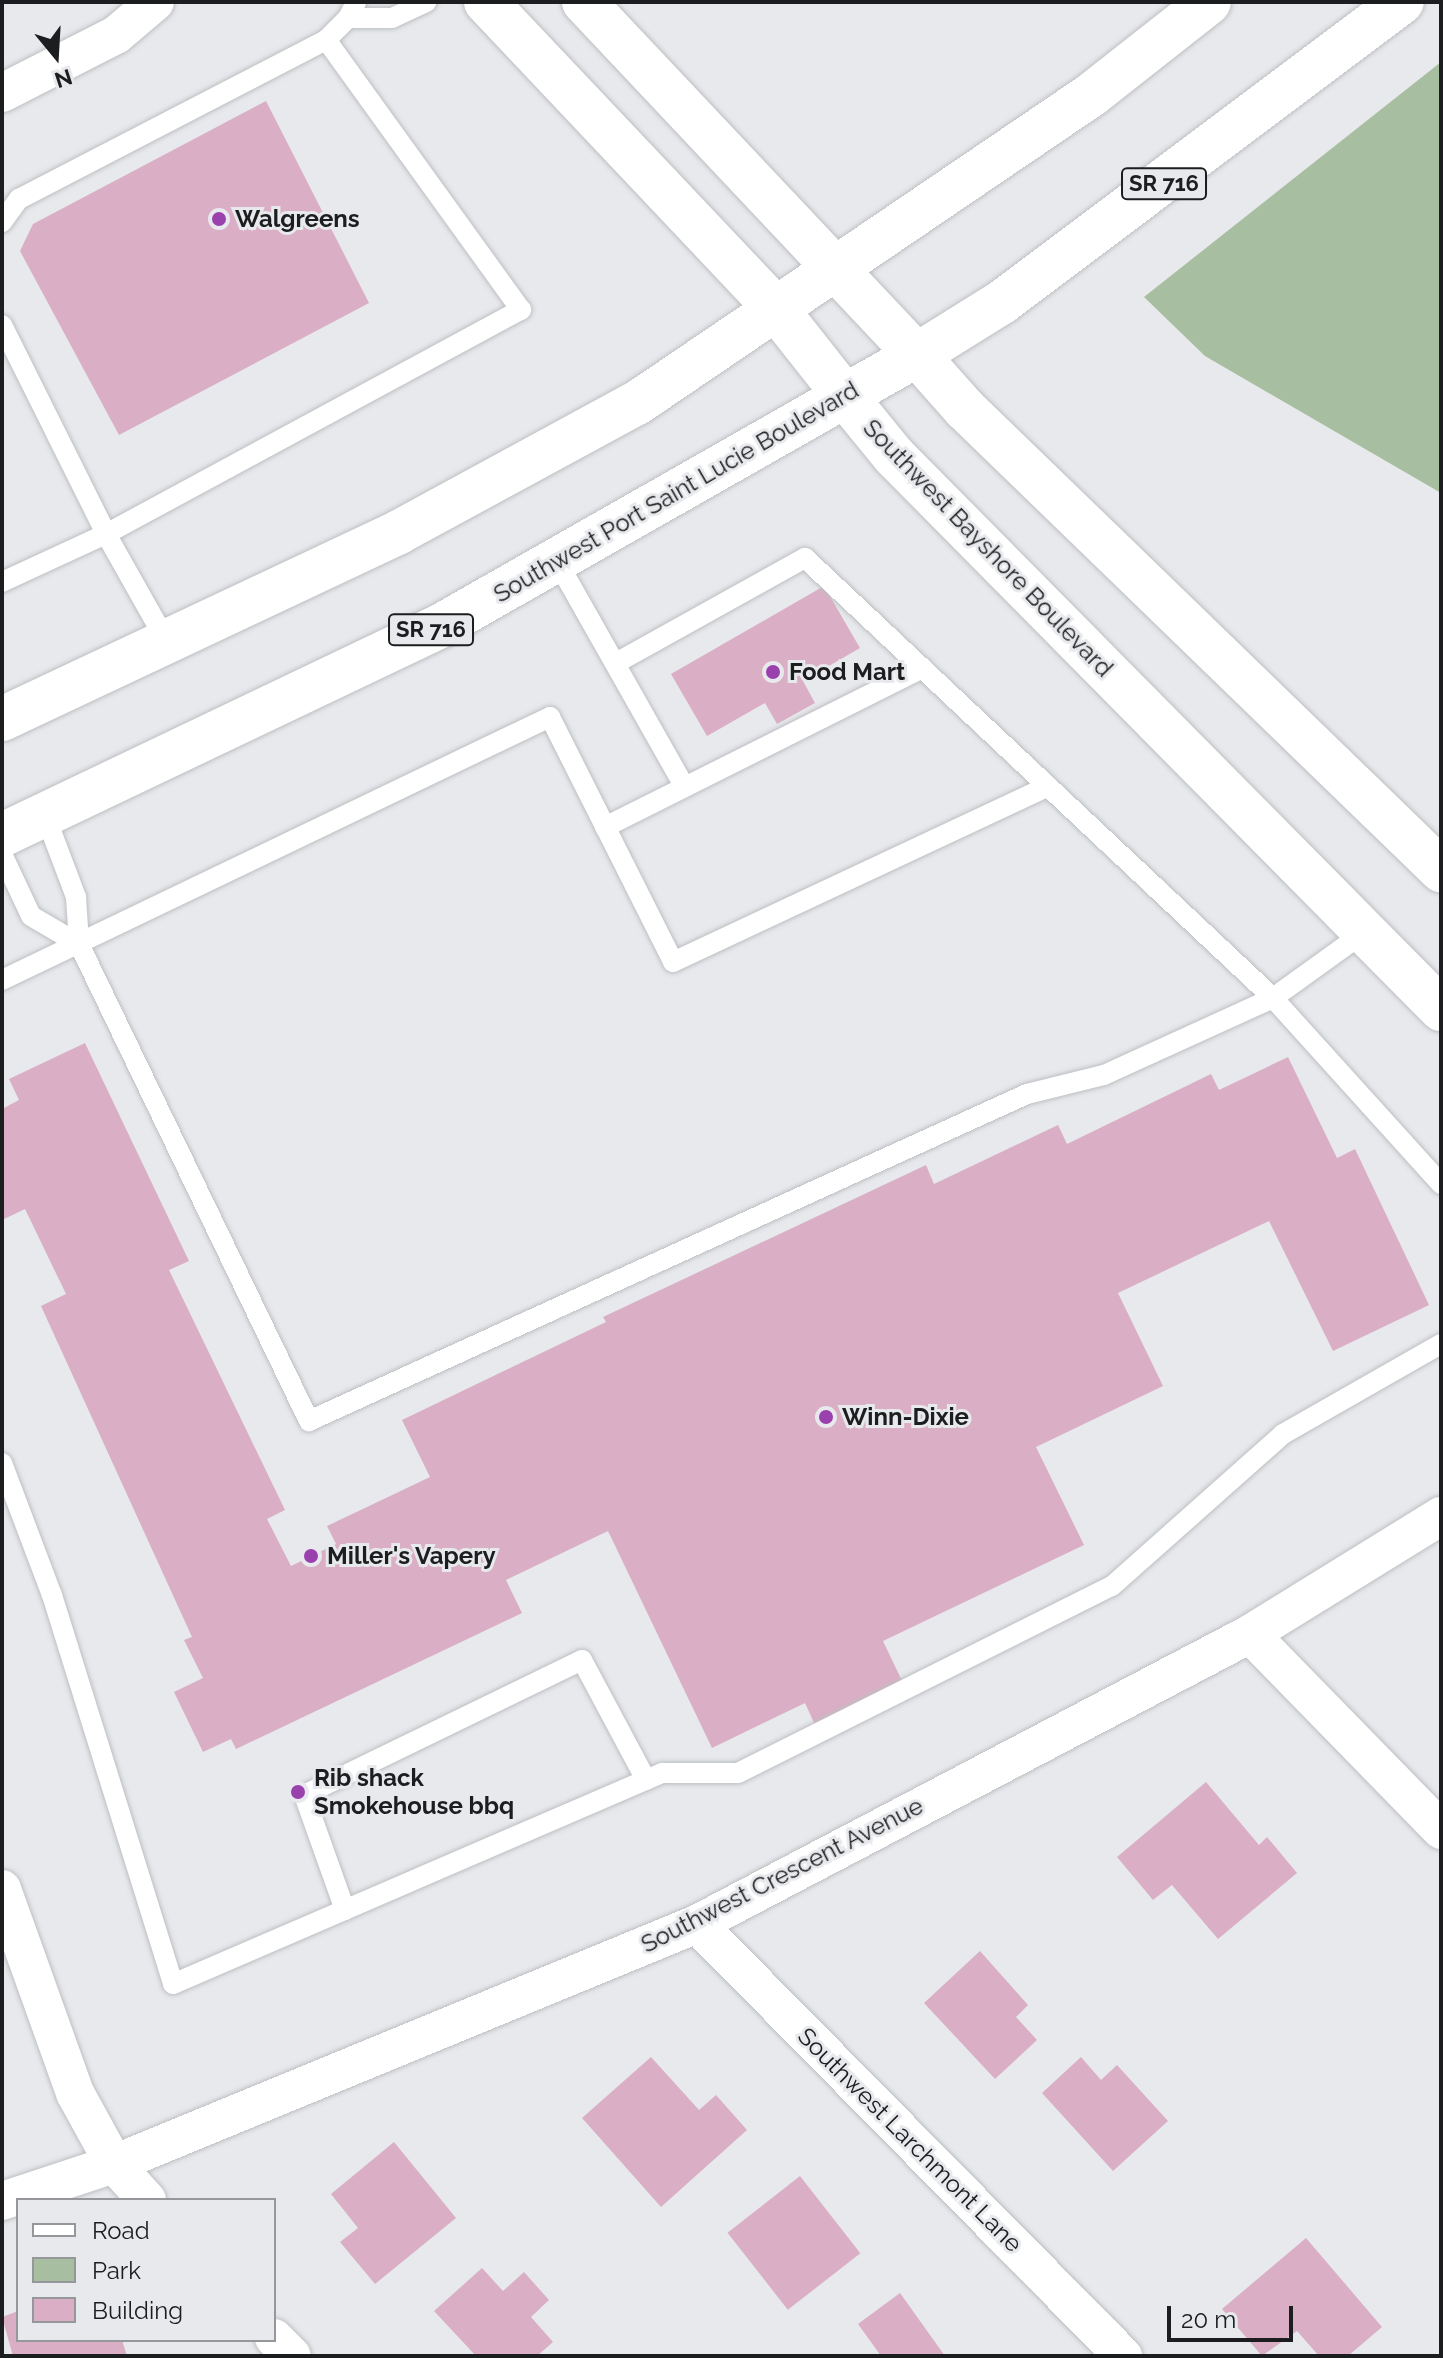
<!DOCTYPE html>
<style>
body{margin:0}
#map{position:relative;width:1443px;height:2358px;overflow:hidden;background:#e7e9ec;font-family:Raleway,sans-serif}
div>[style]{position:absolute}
.green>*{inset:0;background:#a8bea0}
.building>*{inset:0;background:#daafc5;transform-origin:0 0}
.roads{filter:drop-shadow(0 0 2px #bdbfc2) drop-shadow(0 0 2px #bdbfc2)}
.service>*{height:20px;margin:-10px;padding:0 10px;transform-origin:10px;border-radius:10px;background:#fff}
.minor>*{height:38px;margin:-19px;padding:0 19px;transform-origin:19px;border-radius:19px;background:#fff}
.secondary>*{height:44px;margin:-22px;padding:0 22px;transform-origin:22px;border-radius:22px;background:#fff}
.primary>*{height:44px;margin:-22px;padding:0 22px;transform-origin:22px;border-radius:22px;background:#fff}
.dots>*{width:22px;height:22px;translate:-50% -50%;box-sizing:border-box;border:4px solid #e7e9ec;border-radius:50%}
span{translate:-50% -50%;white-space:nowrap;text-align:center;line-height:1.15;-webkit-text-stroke:6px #e7e9ec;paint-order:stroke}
.shield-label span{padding:2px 6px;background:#e7e9ec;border:2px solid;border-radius:6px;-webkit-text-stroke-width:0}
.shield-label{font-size:22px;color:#1c1d1e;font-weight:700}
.poi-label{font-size:24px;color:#1c1d1e;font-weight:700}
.left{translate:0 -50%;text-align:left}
.street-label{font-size:24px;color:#1c1d1e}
.frame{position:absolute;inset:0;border:4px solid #1c1d1e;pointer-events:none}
.legend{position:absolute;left:16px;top:2198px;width:260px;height:144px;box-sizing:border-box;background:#e7e9ec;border:2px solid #96979a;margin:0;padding:10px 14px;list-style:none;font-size:24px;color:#1c1d1e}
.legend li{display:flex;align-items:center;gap:16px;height:40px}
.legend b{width:40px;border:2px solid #96979a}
.north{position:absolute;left:16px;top:16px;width:80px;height:80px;-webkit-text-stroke:6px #e7e9ec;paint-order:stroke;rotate:162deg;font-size:22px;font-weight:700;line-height:32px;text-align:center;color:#1c1d1e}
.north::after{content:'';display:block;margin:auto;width:28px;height:36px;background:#1c1d1e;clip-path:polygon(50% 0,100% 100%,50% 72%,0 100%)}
.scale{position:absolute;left:1167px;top:2306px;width:126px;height:36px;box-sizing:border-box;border:4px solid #1c1d1e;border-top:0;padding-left:10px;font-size:24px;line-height:28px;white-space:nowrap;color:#1c1d1e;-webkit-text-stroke:6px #e7e9ec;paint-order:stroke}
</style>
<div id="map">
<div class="green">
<i style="clip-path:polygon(1441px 62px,1441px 493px,1205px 356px,1144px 297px)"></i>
</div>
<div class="building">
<i style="clip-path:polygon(266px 101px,369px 303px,119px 435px,20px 251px,33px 224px)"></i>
<i style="clip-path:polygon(824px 586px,860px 648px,803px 681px,815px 703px,777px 724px,765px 703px,707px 736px,671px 674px)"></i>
<i style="clip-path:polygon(85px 1043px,189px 1261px,169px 1270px,285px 1510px,267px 1519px,291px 1566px,336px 1544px,327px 1526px,430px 1477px,402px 1420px,606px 1322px,603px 1317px,926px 1165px,934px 1184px,1058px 1125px,1067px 1144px,1211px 1074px,1219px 1090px,1288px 1057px,1337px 1158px,1355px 1149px,1429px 1305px,1333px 1351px,1269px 1221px,1118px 1293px,1163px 1386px,1036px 1447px,1084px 1545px,883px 1641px,904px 1685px,816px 1727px,805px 1703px,712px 1748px,608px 1531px,506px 1580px,522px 1613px,236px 1749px,231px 1739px,203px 1752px,174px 1692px,203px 1678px,184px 1640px,192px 1637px,41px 1306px,66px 1294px,25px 1209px,2px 1220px,2px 1109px,19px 1100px,9px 1079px)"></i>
<i style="clip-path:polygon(1206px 1782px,1259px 1845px,1267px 1837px,1297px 1873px,1218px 1939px,1172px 1885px,1153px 1900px,1117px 1857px)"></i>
<i style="clip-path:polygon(980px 1951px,1028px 2005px,1016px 2017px,1037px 2040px,995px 2079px,924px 2003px)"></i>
<i style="clip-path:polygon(651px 2057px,699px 2110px,716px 2095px,747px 2130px,661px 2207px,582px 2118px)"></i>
<i style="clip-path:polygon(1081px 2057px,1101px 2080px,1117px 2065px,1168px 2121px,1113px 2171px,1042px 2093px)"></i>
<i style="clip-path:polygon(394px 2142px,456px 2218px,375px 2284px,340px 2242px,358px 2228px,331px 2194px)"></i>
<i style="left:800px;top:2176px;width:98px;height:92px;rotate:52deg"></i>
<i style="clip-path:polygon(1306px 2238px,1382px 2327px,1348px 2356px,1319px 2356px,1297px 2331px,1262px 2356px,1222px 2309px)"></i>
<i style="clip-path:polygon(482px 2268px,503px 2291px,524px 2272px,549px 2300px,531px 2317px,553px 2342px,537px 2356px,476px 2356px,434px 2311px)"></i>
<i style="clip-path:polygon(900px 2293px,945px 2356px,881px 2356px,858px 2324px)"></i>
<i style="clip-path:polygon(18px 2311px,18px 2340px,122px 2340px,127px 2356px,13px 2356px,2px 2317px)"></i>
</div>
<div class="roads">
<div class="service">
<i style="left:348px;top:18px;width:44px"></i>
<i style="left:392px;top:18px;width:38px;rotate:-25deg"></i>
<i style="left:2px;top:222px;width:29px;rotate:-54deg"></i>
<i style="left:19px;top:199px;width:346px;rotate:-27.4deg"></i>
<i style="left:326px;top:40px;width:31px;rotate:-45deg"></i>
<i style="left:348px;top:18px;width:18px;rotate:-63deg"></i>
<i style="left:2px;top:325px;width:233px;rotate:63.5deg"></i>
<i style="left:106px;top:534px;width:126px;rotate:60.6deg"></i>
<i style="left:558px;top:563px;width:256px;rotate:60.5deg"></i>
<i style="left:2px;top:582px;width:115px;rotate:-24.8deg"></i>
<i style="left:106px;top:534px;width:472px;rotate:-28.4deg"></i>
<i style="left:521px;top:310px;width:333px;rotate:-125.8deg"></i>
<i style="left:616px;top:663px;width:216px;rotate:-29.1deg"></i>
<i style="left:805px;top:558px;width:642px;rotate:43.23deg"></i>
<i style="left:1273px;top:998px;width:251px;rotate:47.9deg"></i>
<i style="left:45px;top:815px;width:88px;rotate:69.3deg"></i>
<i style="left:76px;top:897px;width:47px;rotate:86.3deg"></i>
<i style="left:79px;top:944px;width:530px;rotate:64.26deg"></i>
<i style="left:309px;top:1421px;width:789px;rotate:-24.49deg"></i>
<i style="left:1027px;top:1094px;width:79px;rotate:-13.9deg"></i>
<i style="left:1104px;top:1075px;width:186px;rotate:-24.5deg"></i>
<i style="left:1273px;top:998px;width:113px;rotate:-35.7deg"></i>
<i style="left:605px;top:827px;width:355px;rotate:-26.6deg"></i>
<i style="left:2px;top:854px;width:68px;rotate:64.9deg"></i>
<i style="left:31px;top:916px;width:56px;rotate:30.3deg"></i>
<i style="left:2px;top:980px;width:608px;rotate:-25.64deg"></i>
<i style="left:550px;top:717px;width:274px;rotate:63.3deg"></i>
<i style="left:673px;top:962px;width:414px;rotate:-25.1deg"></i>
<i style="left:2px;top:1463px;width:141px;rotate:69.3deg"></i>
<i style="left:52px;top:1595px;width:407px;rotate:72.7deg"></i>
<i style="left:173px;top:1984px;width:533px;rotate:-23.34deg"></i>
<i style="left:662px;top:1773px;width:76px"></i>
<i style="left:738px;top:1773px;width:418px;rotate:-26.6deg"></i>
<i style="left:1112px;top:1586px;width:229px;rotate:-41.6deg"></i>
<i style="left:1283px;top:1434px;width:182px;rotate:-29.7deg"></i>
<i style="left:345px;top:1910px;width:122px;rotate:-109.6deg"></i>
<i style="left:304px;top:1795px;width:309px;rotate:-25.9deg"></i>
<i style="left:582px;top:1660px;width:136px;rotate:61.9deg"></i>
</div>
<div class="minor">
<i style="left:2px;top:93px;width:128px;rotate:-27deg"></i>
<i style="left:116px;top:35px;width:51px;rotate:-40.2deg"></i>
<i style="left:1250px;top:1634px;width:274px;rotate:45.7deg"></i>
<i style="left:2px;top:1889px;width:217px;rotate:70.3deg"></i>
<i style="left:75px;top:2093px;width:81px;rotate:61.2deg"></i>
<i style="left:114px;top:2164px;width:49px;rotate:47.5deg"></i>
<i style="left:697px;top:1924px;width:607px;rotate:45.4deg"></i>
<i style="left:2px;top:2201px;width:118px;rotate:-18.3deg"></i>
<i style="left:114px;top:2164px;width:630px;rotate:-22.38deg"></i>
<i style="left:697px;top:1924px;width:624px;rotate:-27.67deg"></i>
<i style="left:1250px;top:1634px;width:225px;rotate:-31.7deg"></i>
<i style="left:274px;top:2338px;width:25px;rotate:45deg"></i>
</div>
<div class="secondary">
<i style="left:917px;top:355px;width:72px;rotate:48.4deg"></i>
<i style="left:965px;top:409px;width:663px;rotate:44.08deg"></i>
<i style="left:845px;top:396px;width:77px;rotate:50.8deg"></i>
<i style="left:894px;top:456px;width:778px;rotate:45.31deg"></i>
</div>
<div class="primary">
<i style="left:486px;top:2px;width:424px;rotate:46.6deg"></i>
<i style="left:777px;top:310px;width:110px;rotate:51.7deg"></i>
<i style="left:584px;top:2px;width:485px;rotate:46.7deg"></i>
<i style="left:2px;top:719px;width:439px;rotate:-25.2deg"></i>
<i style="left:399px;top:532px;width:271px;rotate:-28.5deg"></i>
<i style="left:637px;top:403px;width:549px;rotate:-34.15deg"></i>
<i style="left:1091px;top:95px;width:150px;rotate:-38.2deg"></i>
<i style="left:2px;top:835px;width:490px;rotate:-25.5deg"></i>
<i style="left:444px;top:624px;width:544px;rotate:-29.63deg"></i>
<i style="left:917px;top:355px;width:100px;rotate:-31.9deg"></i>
<i style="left:1002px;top:302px;width:500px;rotate:-36.9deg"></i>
</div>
</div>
<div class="dots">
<i style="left:219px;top:219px;background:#9a41ad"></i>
<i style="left:773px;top:672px;background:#9a41ad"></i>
<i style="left:826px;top:1417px;background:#9a41ad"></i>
<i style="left:311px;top:1556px;background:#9a41ad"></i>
<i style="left:298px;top:1792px;background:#9a41ad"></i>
</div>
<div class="shield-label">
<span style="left:1164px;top:184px">SR 716</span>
<span style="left:431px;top:630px">SR 716</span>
</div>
<div class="poi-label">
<span class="left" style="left:235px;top:219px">Walgreens</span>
<span class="left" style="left:789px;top:672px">Food Mart</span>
<span class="left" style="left:842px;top:1417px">Winn-Dixie</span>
<span class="left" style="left:327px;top:1556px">Miller's Vapery</span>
<span class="left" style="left:314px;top:1792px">Rib shack<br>Smokehouse bbq</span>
</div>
<div class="street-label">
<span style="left:676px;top:492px;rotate:-30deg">Southwest Port Saint Lucie Boulevard</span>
<span style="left:988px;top:548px;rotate:46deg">Southwest Bayshore Boulevard</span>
<span style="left:782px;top:1875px;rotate:-27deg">Southwest Crescent Avenue</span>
<span style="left:910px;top:2140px;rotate:45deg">Southwest Larchmont Lane</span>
</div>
<div class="frame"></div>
<ul class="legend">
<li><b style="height:10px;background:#fff"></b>Road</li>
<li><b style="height:22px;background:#a8bea0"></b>Park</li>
<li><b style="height:22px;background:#daafc5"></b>Building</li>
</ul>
<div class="north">N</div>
<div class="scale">20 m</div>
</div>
